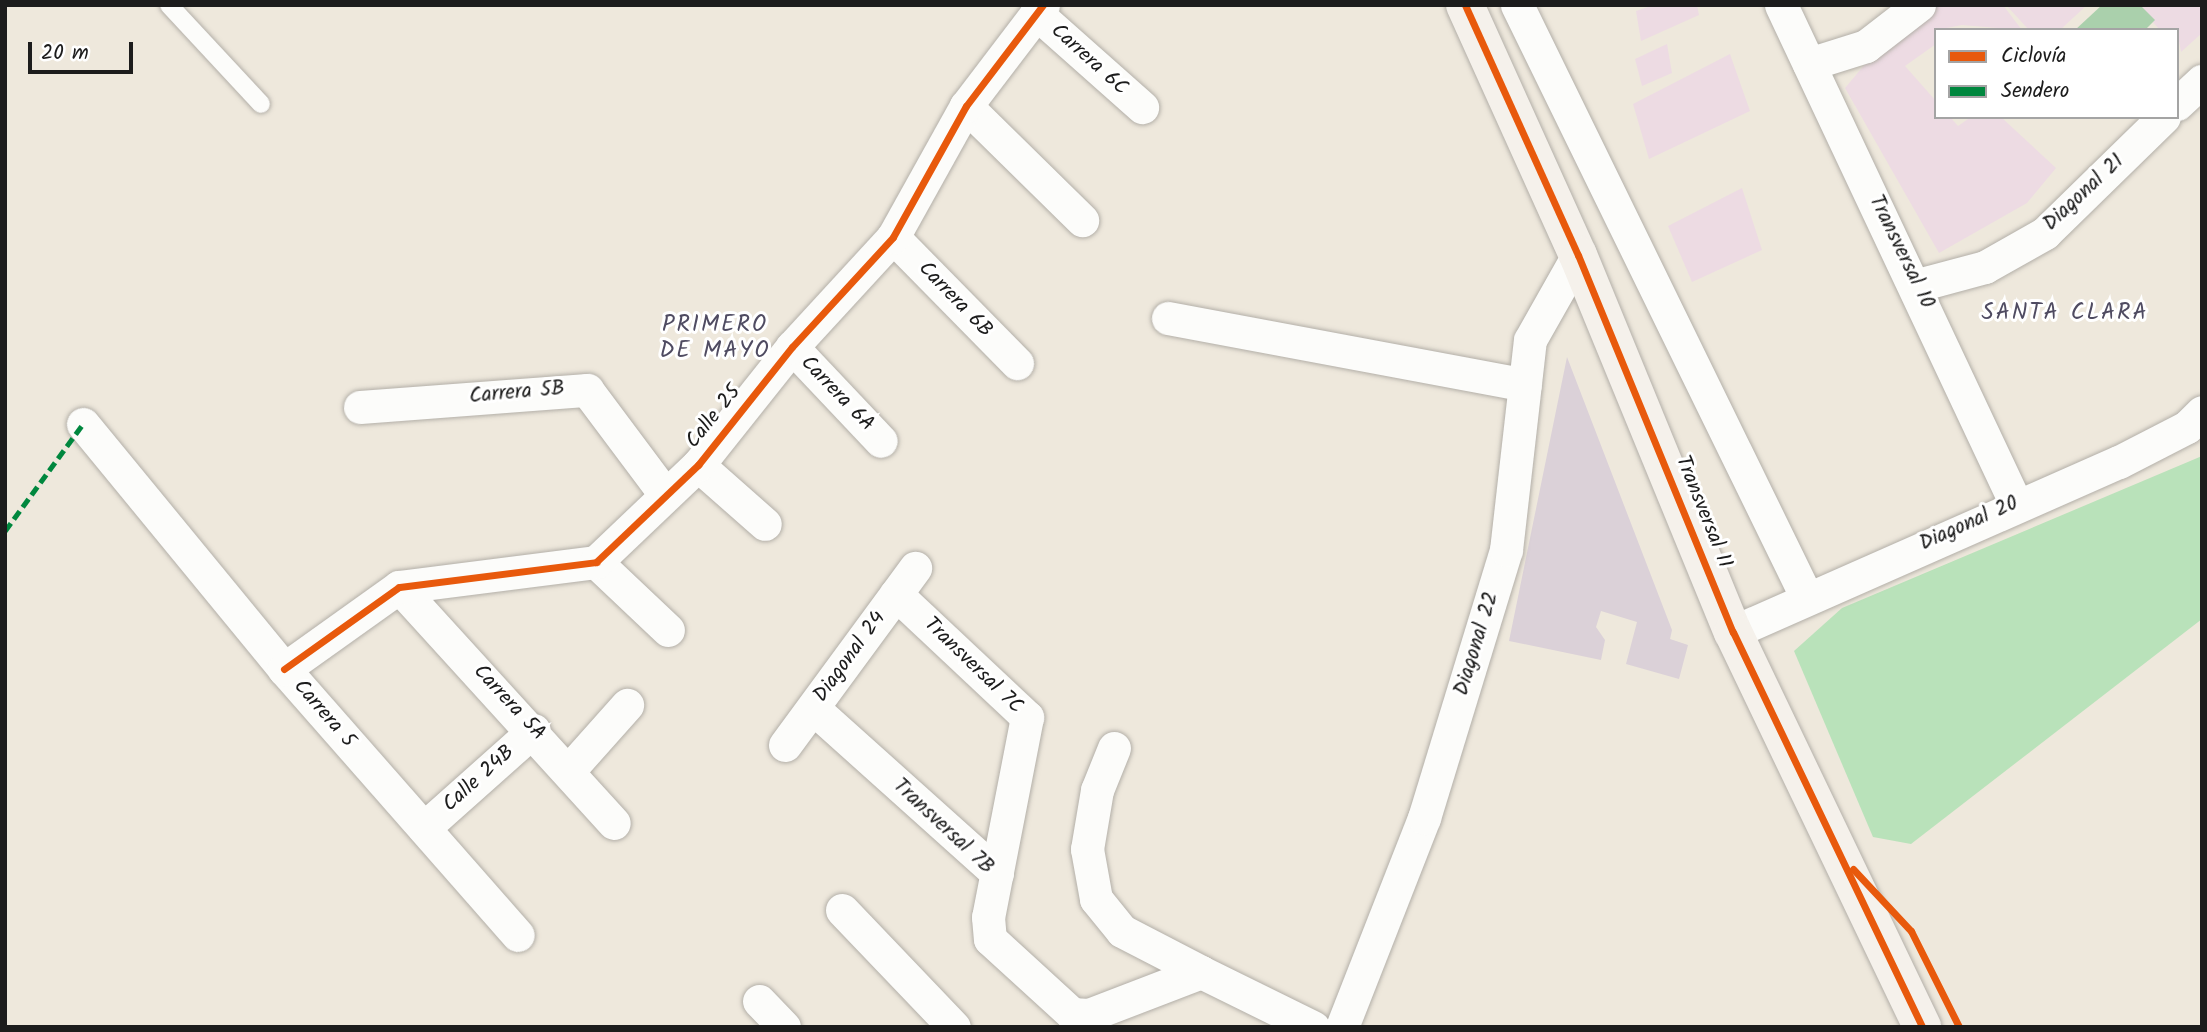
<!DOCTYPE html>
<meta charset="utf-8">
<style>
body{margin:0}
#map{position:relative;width:2207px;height:1032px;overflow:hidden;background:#eee8dc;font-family:Kalam,sans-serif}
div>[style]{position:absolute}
.built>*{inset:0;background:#eddbe3}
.industrial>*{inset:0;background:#dbd1d8}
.green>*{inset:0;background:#b9e2ba}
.forest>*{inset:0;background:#aad0ac}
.roads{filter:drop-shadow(0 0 2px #b3afa8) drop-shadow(0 0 2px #b3afa8)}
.lane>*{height:18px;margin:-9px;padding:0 9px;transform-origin:9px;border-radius:9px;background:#fcfcfa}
.street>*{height:33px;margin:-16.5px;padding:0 16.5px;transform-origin:16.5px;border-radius:16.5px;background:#fcfcfa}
.secondary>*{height:38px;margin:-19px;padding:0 19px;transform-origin:19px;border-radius:19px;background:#f5f1eb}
.quiet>*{height:5px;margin-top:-2.5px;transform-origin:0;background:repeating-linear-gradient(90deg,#00873e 0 10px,transparent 0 15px)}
.cycleway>*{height:7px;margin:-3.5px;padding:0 3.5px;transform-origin:3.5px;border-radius:3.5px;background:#e8590c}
span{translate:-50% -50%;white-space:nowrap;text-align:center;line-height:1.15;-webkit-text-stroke:6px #fff;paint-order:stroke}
.street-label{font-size:21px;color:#1c1c1c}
.neighbourhood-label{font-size:23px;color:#4f4b61;letter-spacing:2px}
.frame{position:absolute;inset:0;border:7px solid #1c1c1c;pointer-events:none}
.legend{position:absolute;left:1934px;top:28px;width:245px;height:91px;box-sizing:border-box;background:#fff;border:2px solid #a4a4a4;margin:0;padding:9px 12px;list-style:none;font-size:21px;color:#1c1c1c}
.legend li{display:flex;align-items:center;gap:14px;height:35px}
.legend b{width:35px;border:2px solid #a4a4a4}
.scale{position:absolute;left:28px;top:42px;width:105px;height:32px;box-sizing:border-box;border:4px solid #1c1c1c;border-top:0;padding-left:9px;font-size:21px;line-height:24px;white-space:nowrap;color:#1c1c1c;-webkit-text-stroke:5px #fff;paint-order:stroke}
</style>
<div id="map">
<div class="built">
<i style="clip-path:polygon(1654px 5px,1697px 5px,1699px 15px,1641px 41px,1636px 11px)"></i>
<i style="clip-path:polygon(1915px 5px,2003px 5px,2022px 30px,1962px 25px,1936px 30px,1936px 44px,1905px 66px,1936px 101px,1936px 117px,1950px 117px,1958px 126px,1971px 117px,2001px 117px,2056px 168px,2027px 203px,1939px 253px,1845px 88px)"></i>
<i style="clip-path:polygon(2006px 5px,2087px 5px,2060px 30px,2029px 30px)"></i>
<i style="clip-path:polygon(2137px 5px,2202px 5px,2202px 33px,2181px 52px,2177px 30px,2160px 30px)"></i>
<i style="clip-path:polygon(1667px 44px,1672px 73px,1642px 86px,1635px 59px)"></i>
<i style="clip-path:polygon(1730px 54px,1750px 111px,1649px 159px,1633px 104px)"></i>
<i style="clip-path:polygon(1742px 188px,1762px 250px,1692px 282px,1668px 226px)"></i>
</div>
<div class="industrial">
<i style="clip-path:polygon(1567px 357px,1672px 630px,1670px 639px,1688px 645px,1679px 679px,1626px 664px,1637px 622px,1601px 611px,1596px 627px,1605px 640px,1601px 660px,1509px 641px)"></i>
</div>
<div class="green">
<i style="clip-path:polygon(2202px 456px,2202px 619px,1911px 844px,1873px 837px,1794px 651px,1842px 608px)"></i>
</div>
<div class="forest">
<i style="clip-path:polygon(2102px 5px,2140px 5px,2155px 20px,2145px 30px,2075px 30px)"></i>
</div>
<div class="roads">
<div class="lane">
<i style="left:169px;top:5px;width:135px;rotate:47.1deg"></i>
</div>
<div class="street">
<i style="left:1517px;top:5px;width:660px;rotate:63.94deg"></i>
<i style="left:1781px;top:5px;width:549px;rotate:64.79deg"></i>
<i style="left:1036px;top:13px;width:142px;rotate:41.6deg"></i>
<i style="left:1809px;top:64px;width:60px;rotate:-17.5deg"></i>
<i style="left:1866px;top:46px;width:67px;rotate:-37.7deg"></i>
<i style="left:2177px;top:104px;width:34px;rotate:-43deg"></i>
<i style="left:966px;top:106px;width:163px;rotate:44.5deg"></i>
<i style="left:893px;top:237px;width:177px;rotate:45.5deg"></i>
<i style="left:1918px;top:285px;width:69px;rotate:-15deg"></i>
<i style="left:1985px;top:267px;width:69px;rotate:-29.5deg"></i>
<i style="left:2045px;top:233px;width:166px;rotate:-44.3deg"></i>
<i style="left:1168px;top:318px;width:363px;rotate:10.6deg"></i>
<i style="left:792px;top:347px;width:129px;rotate:46.6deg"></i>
<i style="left:360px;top:407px;width:228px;rotate:-4.3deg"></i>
<i style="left:587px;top:390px;width:129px;rotate:53.2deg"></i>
<i style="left:83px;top:424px;width:317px;rotate:50.6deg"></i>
<i style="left:284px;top:669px;width:354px;rotate:48.7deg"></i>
<i style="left:698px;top:465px;width:89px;rotate:41.4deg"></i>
<i style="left:596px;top:562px;width:99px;rotate:43.4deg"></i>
<i style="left:399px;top:587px;width:319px;rotate:47.7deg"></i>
<i style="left:896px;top:594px;width:180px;rotate:43.2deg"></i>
<i style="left:1027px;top:717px;width:204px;rotate:101deg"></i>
<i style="left:988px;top:917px;width:22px;rotate:85deg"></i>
<i style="left:990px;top:939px;width:111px;rotate:42.4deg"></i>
<i style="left:1072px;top:1014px;width:17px;rotate:3deg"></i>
<i style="left:1089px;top:1015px;width:120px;rotate:-21deg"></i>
<i style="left:1201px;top:972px;width:125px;rotate:26.2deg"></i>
<i style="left:1733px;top:632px;width:422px;rotate:-23.8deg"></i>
<i style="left:2119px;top:462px;width:76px;rotate:-27.2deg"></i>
<i style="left:2187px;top:427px;width:21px;rotate:-45deg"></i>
<i style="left:284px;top:669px;width:141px;rotate:-35.5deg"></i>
<i style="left:399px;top:587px;width:199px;rotate:-7.2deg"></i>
<i style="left:596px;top:562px;width:141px;rotate:-43.6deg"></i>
<i style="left:698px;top:465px;width:151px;rotate:-51.5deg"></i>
<i style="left:792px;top:347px;width:149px;rotate:-47.4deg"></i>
<i style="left:893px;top:237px;width:150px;rotate:-60.9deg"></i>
<i style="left:966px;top:106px;width:127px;rotate:-52.7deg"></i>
<i style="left:814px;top:709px;width:246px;rotate:41.9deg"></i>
<i style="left:785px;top:745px;width:220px;rotate:-53.7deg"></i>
<i style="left:1114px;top:748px;width:45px;rotate:112deg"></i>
<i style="left:1097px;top:790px;width:60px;rotate:99.6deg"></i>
<i style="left:1087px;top:849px;width:51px;rotate:79.8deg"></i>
<i style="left:1096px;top:899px;width:41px;rotate:50.9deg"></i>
<i style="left:1122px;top:931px;width:89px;rotate:27.4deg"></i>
<i style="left:570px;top:769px;width:86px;rotate:-48.3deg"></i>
<i style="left:424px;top:828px;width:147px;rotate:-41.7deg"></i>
<i style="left:842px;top:910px;width:162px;rotate:46.3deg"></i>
<i style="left:759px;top:1001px;width:36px;rotate:46deg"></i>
<i style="left:1342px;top:1027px;width:225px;rotate:-68.6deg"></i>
<i style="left:1424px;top:818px;width:280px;rotate:-73deg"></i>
<i style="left:1506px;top:550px;width:211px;rotate:-83.5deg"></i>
<i style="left:1530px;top:340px;width:98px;rotate:-60.5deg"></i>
</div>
<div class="secondary">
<i style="left:1465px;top:5px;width:274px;rotate:65.7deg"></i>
<i style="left:1578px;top:255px;width:408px;rotate:67.7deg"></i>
<i style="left:1733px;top:632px;width:438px;rotate:64.4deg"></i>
</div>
</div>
<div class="quiet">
<i style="left:5px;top:531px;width:132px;rotate:-53.9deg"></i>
</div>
<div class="cycleway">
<i style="left:1465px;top:5px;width:274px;rotate:65.7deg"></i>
<i style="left:1578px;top:255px;width:408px;rotate:67.7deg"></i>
<i style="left:1733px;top:632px;width:438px;rotate:64.4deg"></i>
<i style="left:284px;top:669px;width:141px;rotate:-35.5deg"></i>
<i style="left:399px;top:587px;width:199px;rotate:-7.2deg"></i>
<i style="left:596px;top:562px;width:141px;rotate:-43.6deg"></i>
<i style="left:698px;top:465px;width:151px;rotate:-51.5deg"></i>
<i style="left:792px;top:347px;width:149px;rotate:-47.4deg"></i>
<i style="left:893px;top:237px;width:150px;rotate:-60.9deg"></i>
<i style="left:966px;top:106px;width:127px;rotate:-52.7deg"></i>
<i style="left:1853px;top:869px;width:85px;rotate:46.9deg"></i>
<i style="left:1911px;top:931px;width:107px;rotate:63.4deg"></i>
</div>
<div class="street-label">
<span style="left:1089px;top:60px;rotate:42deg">Carrera 6C</span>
<span style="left:2084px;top:193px;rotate:-43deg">Diagonal 21</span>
<span style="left:1901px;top:252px;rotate:64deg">Transversal 10</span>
<span style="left:955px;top:300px;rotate:46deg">Carrera 6B</span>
<span style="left:517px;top:393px;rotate:-5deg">Carrera 5B</span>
<span style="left:837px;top:394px;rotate:46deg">Carrera 6A</span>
<span style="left:714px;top:417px;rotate:-51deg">Calle 25</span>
<span style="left:1703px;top:512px;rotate:68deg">Transversal 11</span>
<span style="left:1969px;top:524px;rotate:-24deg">Diagonal 20</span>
<span style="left:1477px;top:644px;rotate:-73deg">Diagonal 22</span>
<span style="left:850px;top:657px;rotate:-54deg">Diagonal 24</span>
<span style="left:973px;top:666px;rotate:44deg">Transversal 7C</span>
<span style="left:509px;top:703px;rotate:47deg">Carrera 5A</span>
<span style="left:324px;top:714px;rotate:49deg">Carrera 5</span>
<span style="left:479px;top:779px;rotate:-42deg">Calle 24B</span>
<span style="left:943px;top:827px;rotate:43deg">Transversal 7B</span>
</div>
<div class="neighbourhood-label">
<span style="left:2065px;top:313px">SANTA CLARA</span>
<span style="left:715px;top:338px">PRIMERO<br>DE MAYO</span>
</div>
<div class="frame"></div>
<ul class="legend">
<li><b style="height:9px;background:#e8590c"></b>Ciclovía</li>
<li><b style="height:9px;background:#00873e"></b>Sendero</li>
</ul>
<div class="scale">20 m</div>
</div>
